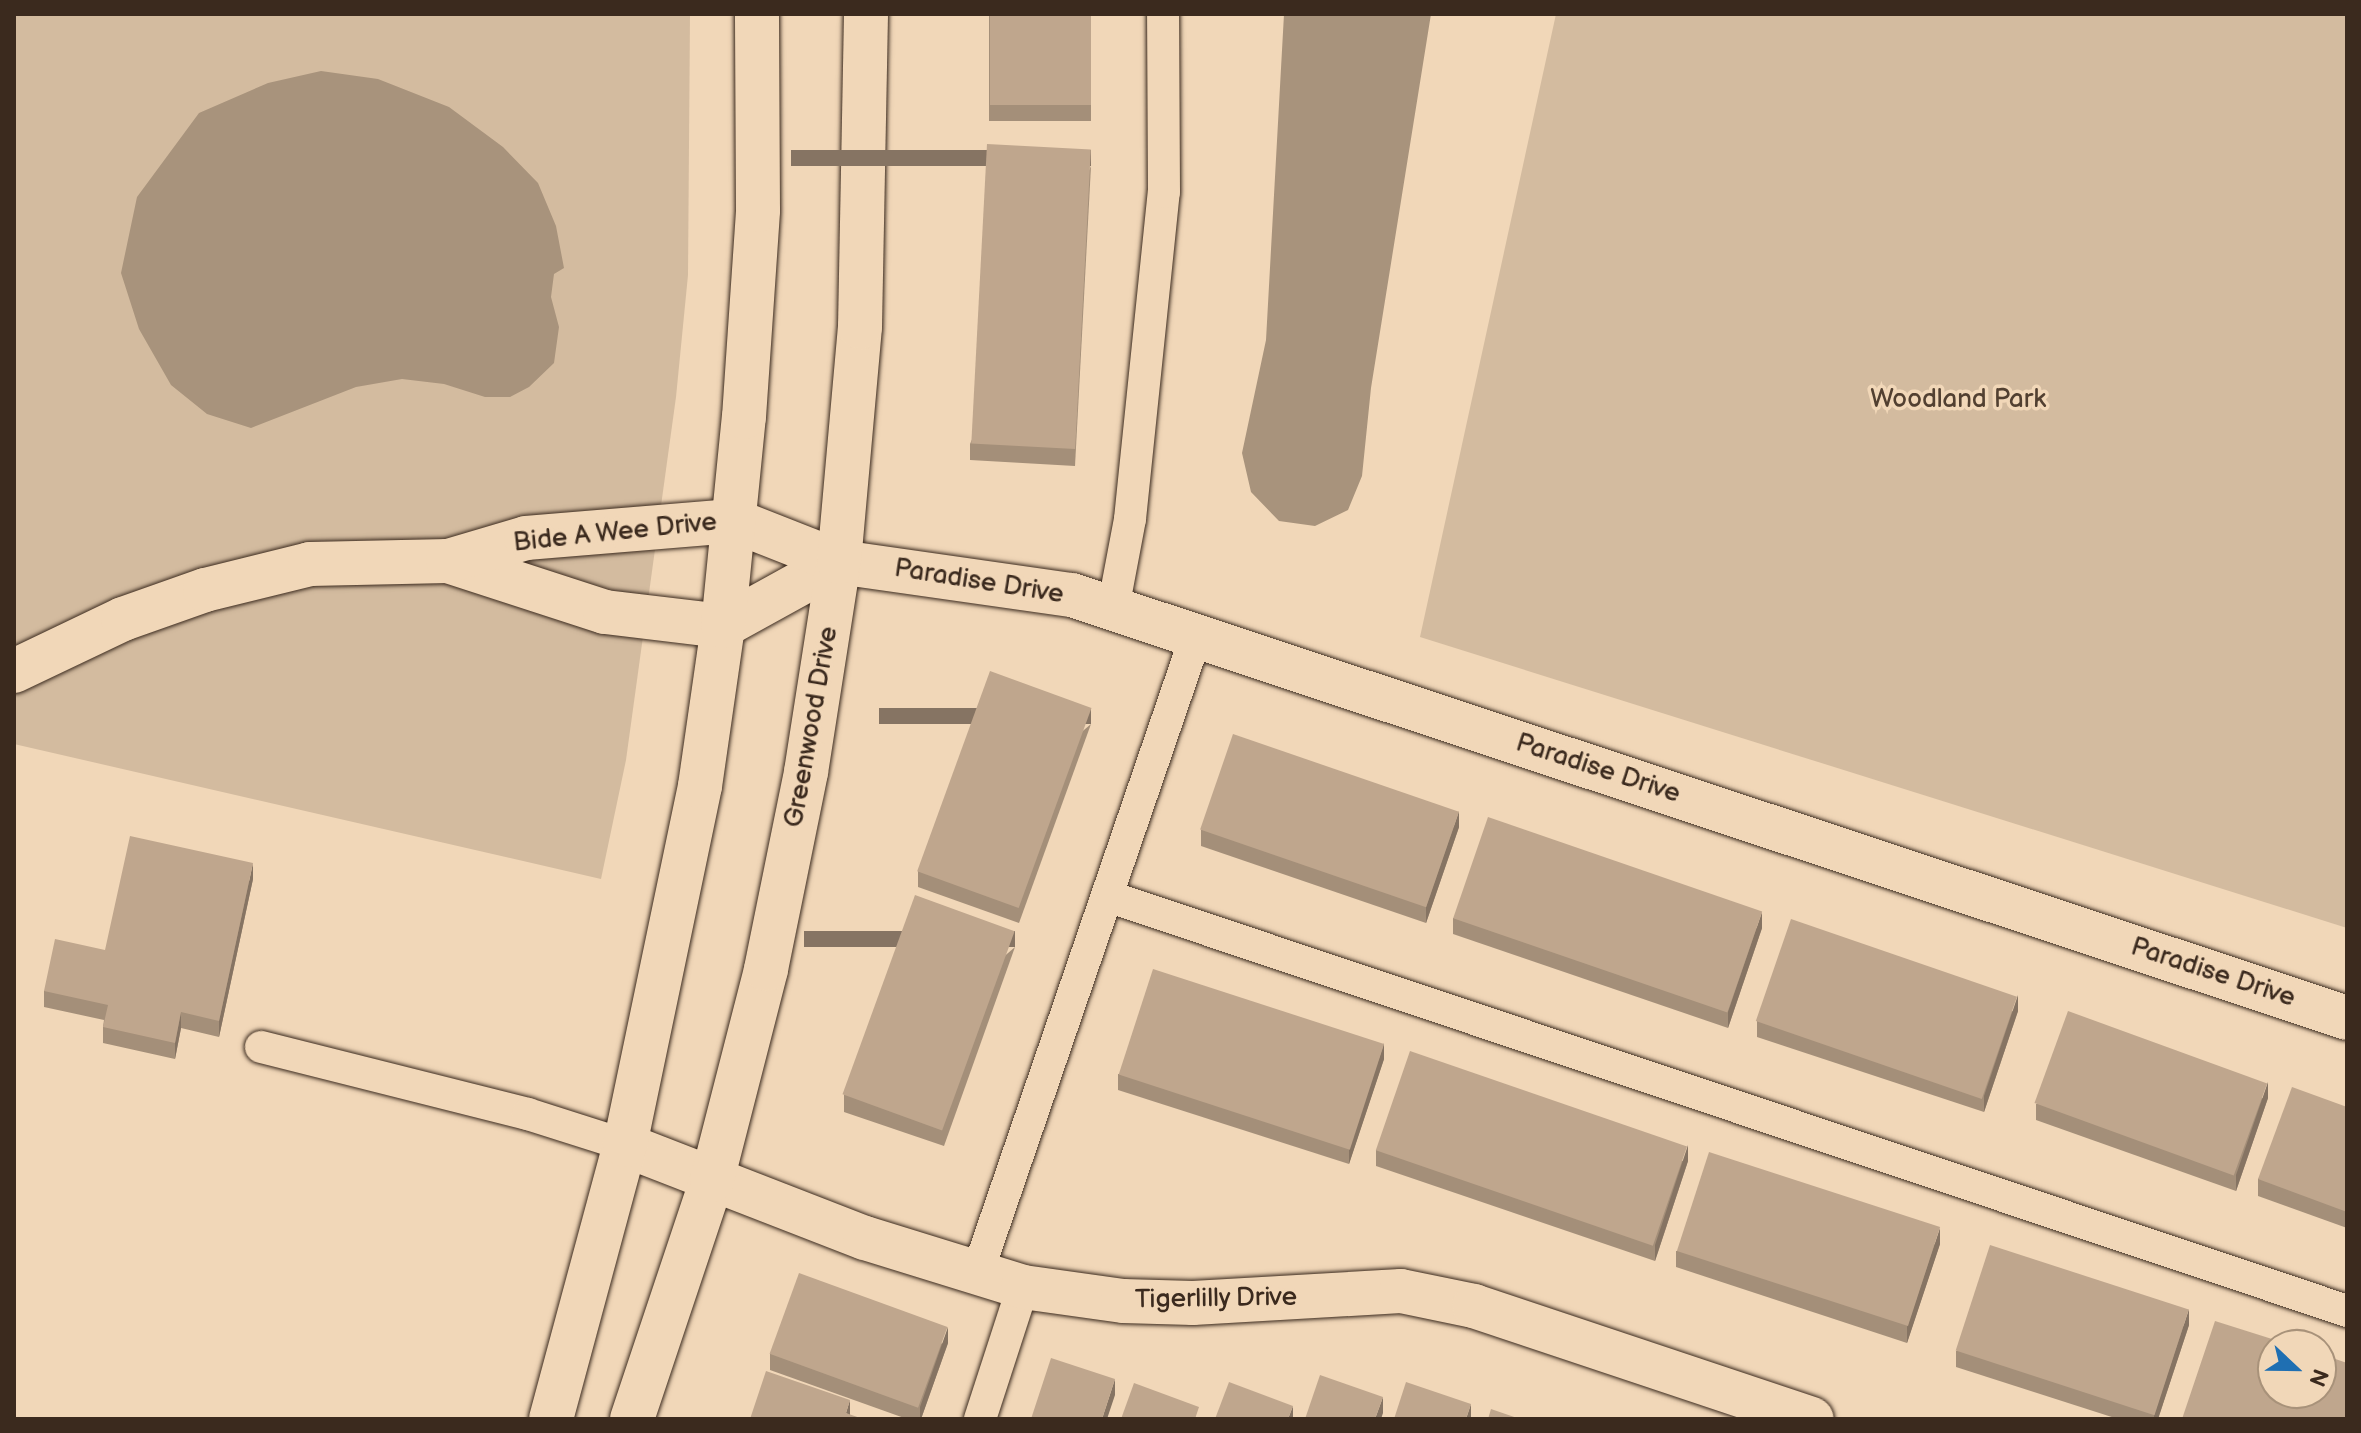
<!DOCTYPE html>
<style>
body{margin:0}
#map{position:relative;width:2361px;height:1433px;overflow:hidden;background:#f1d7b8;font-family:"Balsamiq Sans",sans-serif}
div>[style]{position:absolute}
.green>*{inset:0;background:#d3bb9f}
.water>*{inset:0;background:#a8937c}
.roads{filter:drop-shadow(0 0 2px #3b2a1e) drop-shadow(0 0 2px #3b2a1e)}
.service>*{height:32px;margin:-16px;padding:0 16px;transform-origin:16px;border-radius:16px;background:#f1d7b8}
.minor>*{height:44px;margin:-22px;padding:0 22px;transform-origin:22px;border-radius:22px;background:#f1d7b8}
.tertiary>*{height:44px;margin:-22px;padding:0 22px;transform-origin:22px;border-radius:22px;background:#f1d7b8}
.wall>*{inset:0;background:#a48f79;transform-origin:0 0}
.shaded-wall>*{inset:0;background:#867463;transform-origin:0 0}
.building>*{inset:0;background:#bfa68d;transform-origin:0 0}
span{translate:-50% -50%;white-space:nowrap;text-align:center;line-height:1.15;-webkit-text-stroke:7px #f1d7b8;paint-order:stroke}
.park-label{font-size:26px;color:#524031}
.street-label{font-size:26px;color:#3b2a1e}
.frame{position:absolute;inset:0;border:16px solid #3b2a1e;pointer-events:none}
.north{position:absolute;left:2257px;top:1329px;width:80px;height:80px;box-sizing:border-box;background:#f1d7b8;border:2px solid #a8927a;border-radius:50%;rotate:112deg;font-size:22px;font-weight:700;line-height:32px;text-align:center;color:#3b2a1e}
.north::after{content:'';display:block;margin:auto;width:28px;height:36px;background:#1f6fb2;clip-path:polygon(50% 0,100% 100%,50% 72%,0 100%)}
</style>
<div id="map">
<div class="green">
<i style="clip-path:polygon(14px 14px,690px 14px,688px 275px,676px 397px,626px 760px,601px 879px,14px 744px)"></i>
<i style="clip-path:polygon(1556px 14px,2347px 14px,2347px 928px,1420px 637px)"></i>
</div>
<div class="water">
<i style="clip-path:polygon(1284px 14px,1431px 14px,1371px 388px,1362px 476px,1348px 510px,1315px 526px,1279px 521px,1251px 492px,1242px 453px,1266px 340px)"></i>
<i style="clip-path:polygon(321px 71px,378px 79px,449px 107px,503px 147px,538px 183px,556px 226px,564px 268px,554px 274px,551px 297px,559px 327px,554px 363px,529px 387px,510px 397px,485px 397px,444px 384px,402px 379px,356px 387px,251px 428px,207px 414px,171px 385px,139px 329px,121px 273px,137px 197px,199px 113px,268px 83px)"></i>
</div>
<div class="roads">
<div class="service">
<i style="left:1113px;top:609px;width:92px;rotate:-79.3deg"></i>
<i style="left:1130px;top:519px;width:329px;rotate:-84.1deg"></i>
<i style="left:1164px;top:192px;width:178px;rotate:-90.3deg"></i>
<i style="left:1107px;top:896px;width:1308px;rotate:18.5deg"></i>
<i style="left:261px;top:1047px;width:275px;rotate:14.1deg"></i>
<i style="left:528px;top:1114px;width:102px;rotate:17.7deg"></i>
<i style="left:977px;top:1274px;width:675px;rotate:-71.05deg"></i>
<i style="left:980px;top:1419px;width:139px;rotate:-72deg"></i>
</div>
<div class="minor">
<i style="left:448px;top:561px;width:165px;rotate:18deg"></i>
<i style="left:605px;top:612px;width:119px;rotate:6.8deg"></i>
<i style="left:723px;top:626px;width:132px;rotate:-28.9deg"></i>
<i style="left:14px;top:671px;width:121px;rotate:-25.5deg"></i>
<i style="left:123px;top:619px;width:87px;rotate:-19.5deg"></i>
<i style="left:205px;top:590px;width:108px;rotate:-13.9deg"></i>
<i style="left:310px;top:564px;width:138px;rotate:-1.2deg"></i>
<i style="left:448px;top:561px;width:81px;rotate:-16.4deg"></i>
<i style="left:526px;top:538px;width:210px;rotate:-4.7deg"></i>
<i style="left:735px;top:521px;width:112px;rotate:21.5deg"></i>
<i style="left:839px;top:562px;width:235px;rotate:8.1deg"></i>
<i style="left:1072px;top:595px;width:1343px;rotate:18.35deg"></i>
<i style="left:625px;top:1145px;width:257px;rotate:21.2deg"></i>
<i style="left:865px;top:1238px;width:165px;rotate:17.2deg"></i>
<i style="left:1023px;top:1287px;width:101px;rotate:8deg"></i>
<i style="left:1123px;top:1301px;width:70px;rotate:1.6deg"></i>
<i style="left:1193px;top:1303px;width:208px;rotate:-3.3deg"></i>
<i style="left:1401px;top:1291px;width:75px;rotate:11.6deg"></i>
<i style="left:1474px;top:1306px;width:356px;rotate:18.5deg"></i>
</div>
<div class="tertiary">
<i style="left:551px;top:1419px;width:284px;rotate:-74.9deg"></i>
<i style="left:625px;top:1145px;width:367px;rotate:-78.2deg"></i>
<i style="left:700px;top:786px;width:162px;rotate:-81.8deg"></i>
<i style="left:723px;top:626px;width:210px;rotate:-84.3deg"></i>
<i style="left:744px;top:417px;width:207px;rotate:-86.1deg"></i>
<i style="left:758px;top:210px;width:196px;rotate:-90.3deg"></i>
<i style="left:632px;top:1419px;width:252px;rotate:-71.5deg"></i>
<i style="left:712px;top:1180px;width:218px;rotate:-75.6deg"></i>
<i style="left:766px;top:969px;width:201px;rotate:-78.5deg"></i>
<i style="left:806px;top:772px;width:213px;rotate:-81.1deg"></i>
<i style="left:839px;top:562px;width:236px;rotate:-84.9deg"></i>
<i style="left:860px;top:327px;width:313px;rotate:-88.9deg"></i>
</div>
</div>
<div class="wall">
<i style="left:989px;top:14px;width:102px;height:107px"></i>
<i style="clip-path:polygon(1091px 166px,1075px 466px,970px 460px,970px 444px)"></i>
<i style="clip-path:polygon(1091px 724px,1019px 923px,918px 887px,918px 871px)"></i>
<i style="clip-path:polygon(1459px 827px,1426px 923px,1201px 846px,1201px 830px)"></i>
<i style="clip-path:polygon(253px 879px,219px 1037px,181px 1028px,175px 1059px,103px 1043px,103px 1027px,104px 1020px,44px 1007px,44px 991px)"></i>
<i style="clip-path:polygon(1453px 918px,1762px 928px,1728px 1028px,1453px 934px)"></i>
<i style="clip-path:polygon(1015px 947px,944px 1146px,844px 1112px,844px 1095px)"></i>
<i style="clip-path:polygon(2018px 1011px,1984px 1112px,1757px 1037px,1757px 1021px)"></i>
<i style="clip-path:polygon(1384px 1059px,1349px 1164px,1118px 1090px,1118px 1074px)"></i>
<i style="clip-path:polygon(2268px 1098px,2236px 1191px,2036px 1120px,2036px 1104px)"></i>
<i style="clip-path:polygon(2347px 1107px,2347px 1228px,2258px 1196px,2258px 1179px)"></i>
<i style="clip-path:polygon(1376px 1150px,1688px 1161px,1655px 1261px,1376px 1166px)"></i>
<i style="clip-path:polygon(1940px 1244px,1907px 1343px,1676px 1267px,1676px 1251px)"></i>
<i style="clip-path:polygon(2189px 1325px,2158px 1419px,2118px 1419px,1956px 1367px,1956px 1351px)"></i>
<i style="clip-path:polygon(948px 1343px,921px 1419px,907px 1419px,770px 1370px,770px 1354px)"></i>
</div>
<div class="shaded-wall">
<i style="left:1091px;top:150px;width:16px;height:300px;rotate:90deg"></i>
<i style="left:1091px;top:708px;width:16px;height:212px;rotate:90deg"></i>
<i style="clip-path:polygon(1459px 811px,1459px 827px,1426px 923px,1426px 907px)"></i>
<i style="clip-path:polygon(253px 863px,253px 879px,219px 1037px,219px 1021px)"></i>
<i style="clip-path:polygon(1762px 912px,1762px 928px,1728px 1028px,1728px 1012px)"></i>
<i style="left:1015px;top:931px;width:16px;height:211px;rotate:90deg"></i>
<i style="clip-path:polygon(2018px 995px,2018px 1011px,1984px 1112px,1984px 1096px)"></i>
<i style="clip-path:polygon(181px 1012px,181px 1028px,175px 1059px,175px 1043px)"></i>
<i style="clip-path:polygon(1384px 1043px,1384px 1059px,1349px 1164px,1349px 1148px)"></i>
<i style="clip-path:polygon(2268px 1082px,2268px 1098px,2236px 1191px,2236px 1175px)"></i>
<i style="clip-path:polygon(1688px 1145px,1688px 1161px,1655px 1261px,1655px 1245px)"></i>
<i style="clip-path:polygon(1940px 1228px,1940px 1244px,1907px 1343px,1907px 1327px)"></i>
<i style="clip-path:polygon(2189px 1309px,2189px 1325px,2158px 1419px,2154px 1419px,2154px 1415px)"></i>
<i style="clip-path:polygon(948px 1327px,948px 1343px,921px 1419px,920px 1419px,920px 1407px)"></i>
<i style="clip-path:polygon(1115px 1379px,1115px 1395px,1107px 1419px,1102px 1419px)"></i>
<i style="clip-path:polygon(1383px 1397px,1383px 1413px,1381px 1419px,1375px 1419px)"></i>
<i style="clip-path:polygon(850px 1400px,850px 1416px,846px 1413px)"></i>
<i style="clip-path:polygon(1471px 1404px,1471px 1419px,1466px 1419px)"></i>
<i style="clip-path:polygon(1293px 1406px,1293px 1419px,1288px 1419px)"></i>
</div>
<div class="building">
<i style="left:990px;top:14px;width:101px;height:91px"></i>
<i style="left:987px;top:144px;width:104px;height:300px;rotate:3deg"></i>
<i style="left:990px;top:671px;width:108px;height:213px;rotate:20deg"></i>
<i style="left:1233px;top:734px;width:239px;height:101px;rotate:19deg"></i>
<i style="left:1488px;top:817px;width:290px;height:107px;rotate:19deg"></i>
<i style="clip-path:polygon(130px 836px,253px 863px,219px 1021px,181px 1012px,175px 1043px,103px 1027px,108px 1005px,44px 991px,55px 939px,105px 950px)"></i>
<i style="left:915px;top:895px;width:106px;height:212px;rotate:20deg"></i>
<i style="left:1791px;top:919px;width:239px;height:108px;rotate:19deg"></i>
<i style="left:1153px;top:969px;width:243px;height:111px;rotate:18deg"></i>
<i style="left:2068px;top:1011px;width:212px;height:98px;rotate:20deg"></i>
<i style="left:1410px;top:1051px;width:293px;height:105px;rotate:19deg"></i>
<i style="clip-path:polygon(2292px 1087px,2347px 1107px,2347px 1212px,2258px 1179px)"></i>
<i style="left:1709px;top:1152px;width:243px;height:104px;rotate:18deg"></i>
<i style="left:1990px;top:1245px;width:209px;height:111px;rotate:18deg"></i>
<i style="left:799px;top:1273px;width:158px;height:86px;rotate:20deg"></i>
<i style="clip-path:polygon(2215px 1321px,2291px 1345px,2273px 1345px,2273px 1393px,2321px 1393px,2321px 1354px,2347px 1363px,2347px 1419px,2182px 1419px)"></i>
<i style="clip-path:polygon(1051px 1358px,1115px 1379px,1102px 1419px,1031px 1419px)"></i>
<i style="clip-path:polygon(766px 1371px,850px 1400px,846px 1413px,863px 1419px,750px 1419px)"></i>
<i style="clip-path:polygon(1320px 1375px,1383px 1397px,1375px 1419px,1305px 1419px)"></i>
<i style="clip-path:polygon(1229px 1382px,1293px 1406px,1288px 1419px,1215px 1419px)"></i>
<i style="clip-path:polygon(1406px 1382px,1471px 1404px,1466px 1419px,1394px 1419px)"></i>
<i style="clip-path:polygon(1134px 1383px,1199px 1407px,1195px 1419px,1121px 1419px)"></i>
<i style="clip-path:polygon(1491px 1409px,1520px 1419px,1488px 1419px)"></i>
</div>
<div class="park-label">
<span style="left:1958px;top:400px">Woodland Park</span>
</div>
<div class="street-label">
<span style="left:615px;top:533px;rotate:-6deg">Bide A Wee Drive</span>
<span style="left:979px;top:582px;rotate:9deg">Paradise Drive</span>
<span style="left:812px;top:727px;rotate:-80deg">Greenwood Drive</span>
<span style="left:1598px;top:769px;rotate:18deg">Paradise Drive</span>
<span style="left:2213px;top:973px;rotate:18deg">Paradise Drive</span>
<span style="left:1216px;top:1299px;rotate:-1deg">Tigerlilly Drive</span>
</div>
<div class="frame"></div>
<div class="north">N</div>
</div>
